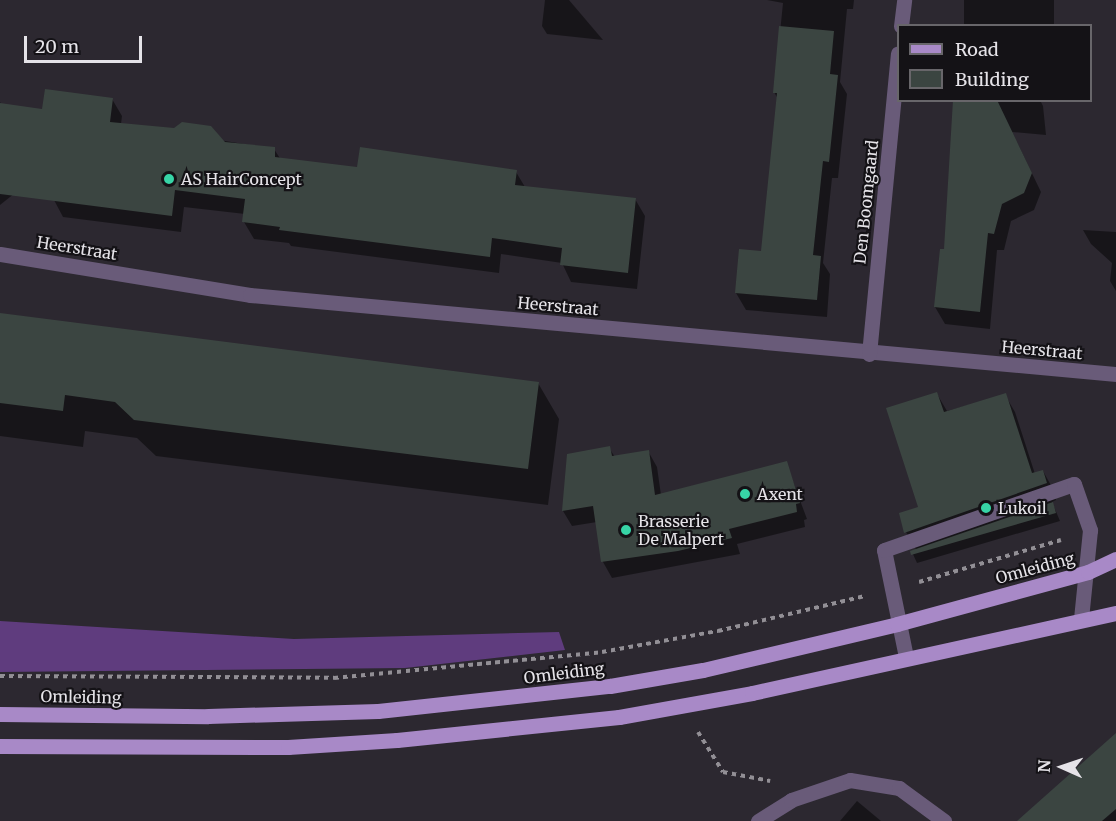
<!DOCTYPE html>
<style>
body{margin:0}
#map{position:relative;width:1116px;height:821px;overflow:hidden;background:#2c2830;font-family:Merriweather,serif}
div>[style]{position:absolute}
.forest>*{inset:0;background:#5f3c7e}
.shadow>*{inset:0;background:#0007;transform-origin:0 0}
.building>*{inset:0;background:#3b4541}
.path>*{height:4px;margin-top:-2px;transform-origin:0;background:repeating-linear-gradient(90deg,#928f95 0 4.5px,transparent 0 9px)}
.service>*{height:15px;margin:-7.5px;padding:0 7.5px;transform-origin:7.5px;border-radius:7.5px;background:#695b79}
.minor>*{height:15px;margin:-7.5px;padding:0 7.5px;transform-origin:7.5px;border-radius:7.5px;background:#695b79}
.primary>*{height:15px;margin:-7.5px;padding:0 7.5px;transform-origin:7.5px;border-radius:7.5px;background:#a889c7}
.dots>*{width:16px;height:16px;translate:-50% -50%;box-sizing:border-box;border:3px solid #141216;border-radius:50%}
span{translate:-50% -50%;white-space:nowrap;text-align:center;line-height:1.15;-webkit-text-stroke:4.5px #141216;paint-order:stroke}
.poi-label{font-size:16px;color:#e5e3e8}
.left{translate:0 -50%;text-align:left}
.street-label{font-size:16px;color:#e5e3e8}
.legend{position:absolute;left:897px;top:24px;width:195px;height:78px;box-sizing:border-box;background:#141216;border:2px solid #68666a;margin:0;padding:8px 10px;list-style:none;font-size:18px;color:#e5e3e8}
.legend li{display:flex;align-items:center;gap:12px;height:30px}
.legend b{width:30px;border:2px solid #68666a}
.north{position:absolute;left:1032px;top:737px;width:60px;height:60px;-webkit-text-stroke:4px #141216;paint-order:stroke;rotate:273deg;font-size:16px;font-weight:700;line-height:24px;text-align:center;color:#e5e3e8}
.north::after{content:'';display:block;margin:auto;width:21px;height:27px;background:#e5e3e8;clip-path:polygon(50% 0,100% 100%,50% 72%,0 100%)}
.scale{position:absolute;left:24px;top:36px;width:118px;height:27px;box-sizing:border-box;border:3px solid #e5e3e8;border-top:0;padding-left:8px;font-size:18px;line-height:21px;white-space:nowrap;color:#e5e3e8;-webkit-text-stroke:4px #141216;paint-order:stroke}
</style>
<div id="map">
<div class="forest">
<i style="clip-path:polygon(0 621px,294px 639px,559px 632px,565px 650px,405px 668px,0 672px)"></i>
</div>
<div class="shadow">
<i style="clip-path:polygon(545px 0,569px 0,603px 40px,547px 34px,542px 26px)"></i>
<i style="clip-path:polygon(767px 0,854px 0,853px 9px,847px 9px,840px 82px,847px 94px,838px 178px,832px 178px,823px 263px,830px 274px,827px 317px,746px 310px,736px 293px,763px 252px,778px 99px,774px 92px,783px 3px)"></i>
<i style="left:964px;top:0;width:90px;height:27px"></i>
<i style="clip-path:polygon(112px 99px,122px 116px,121px 124px,274px 149px,281px 160px,359px 169px,516px 172px,525px 187px,635px 199px,645px 216px,637px 289px,571px 282px,562px 263px,501px 254px,499px 273px,291px 246px,289px 243px,254px 239px,244px 222px,245px 214px,184px 207px,181px 232px,63px 217px,54px 200px)"></i>
<i style="clip-path:polygon(955px 100px,1040px 100px,1043px 106px,1046px 135px,1012px 132px,1041px 192px,1034px 210px,1011px 221px,1004px 250px,997px 250px,990px 329px,945px 324px,935px 307px,946px 251px)"></i>
<i style="clip-path:polygon(0 102px,45px 169px,0 205px)"></i>
<i style="clip-path:polygon(1083px 230px,1116px 232px,1116px 291px,1110px 281px,1112px 263px,1091px 244px)"></i>
<i style="clip-path:polygon(0 315px,538px 383px,559px 419px,548px 505px,156px 456px,137px 438px,85px 431px,83px 447px,0 436px)"></i>
<i style="clip-path:polygon(937px 394px,947px 411px,1005px 395px,1015px 412px,1035px 474px,1043px 471px,1053px 489px,1056px 500px,1052px 502px,1060px 521px,917px 563px,912px 552px,917px 551px,906px 532px,919px 508px)"></i>
<i style="clip-path:polygon(609px 448px,615px 457px,648px 451px,657px 467px,661px 495px,786px 463px,807px 519px,804px 520px,805px 527px,737px 544px,740px 554px,612px 578px,603px 562px,597px 522px,572px 526px,563px 511px,568px 455px)"></i>
<i style="clip-path:polygon(1116px 737px,1116px 821px,1019px 821px)"></i>
<i style="clip-path:polygon(857px 801px,881px 821px,840px 821px)"></i>
</div>
<div class="building">
<i style="clip-path:polygon(779px 26px,834px 31px,830px 74px,838px 75px,829px 162px,823px 161px,813px 255px,821px 256px,817px 300px,735px 293px,739px 249px,761px 251px,777px 93px,773px 93px)"></i>
<i style="clip-path:polygon(45px 89px,113px 98px,110px 122px,174px 128px,182px 122px,211px 126px,225px 142px,275px 147px,275px 157px,357px 167px,360px 147px,517px 170px,515px 185px,636px 198px,628px 273px,560px 265px,562px 248px,492px 238px,490px 257px,279px 230px,280px 227px,242px 222px,245px 199px,175px 190px,172px 216px,0 194px,0 103px,42px 109px)"></i>
<i style="clip-path:polygon(953px 100px,997px 100px,1032px 173px,1024px 193px,1002px 204px,994px 234px,988px 233px,980px 312px,934px 307px,940px 249px,944px 249px)"></i>
<i style="clip-path:polygon(0 313px,539px 382px,528px 469px,134px 420px,115px 402px,65px 395px,63px 411px,0 403px)"></i>
<i style="clip-path:polygon(937px 392px,944px 412px,1006px 393px,1032px 473px,1043px 470px,1047px 483px,904px 533px,899px 513px,918px 507px,886px 408px)"></i>
<i style="clip-path:polygon(610px 446px,612px 456px,649px 450px,655px 495px,787px 461px,800px 503px,796px 504px,797px 512px,729px 529px,732px 538px,678px 551px,601px 562px,593px 506px,562px 511px,567px 454px)"></i>
<i style="clip-path:polygon(1053px 502px,1056px 513px,911px 555px,910px 551px)"></i>
<i style="clip-path:polygon(1116px 733px,1116px 809px,1102px 821px,1017px 821px)"></i>
</div>
<div class="path">
<i style="left:919px;top:582px;width:148px;rotate:-16.5deg"></i>
<i style="left:0;top:676px;width:334px;rotate:0.3deg"></i>
<i style="left:334px;top:678px;width:269px;rotate:-5.5deg"></i>
<i style="left:602px;top:652px;width:118px;rotate:-10.3deg"></i>
<i style="left:718px;top:631px;width:151px;rotate:-13.4deg"></i>
<i style="left:698px;top:732px;width:47px;rotate:58deg"></i>
<i style="left:723px;top:772px;width:48px;rotate:10.8deg"></i>
</div>
<div class="service">
<i style="left:906px;top:657px;width:109px;rotate:-101.6deg"></i>
<i style="left:884px;top:550px;width:201px;rotate:-19.2deg"></i>
<i style="left:1074px;top:484px;width:49px;rotate:70.8deg"></i>
<i style="left:1090px;top:530px;width:88px;rotate:95.8deg"></i>
</div>
<div class="minor">
<i style="left:901px;top:26px;width:26px;rotate:-83deg"></i>
<i style="left:0;top:254px;width:253px;rotate:9.3deg"></i>
<i style="left:250px;top:295px;width:870px;rotate:5.21deg"></i>
<i style="left:869px;top:354px;width:302px;rotate:-84.5deg"></i>
<i style="left:758px;top:821px;width:39px;rotate:-32deg"></i>
<i style="left:791px;top:800px;width:62px;rotate:-18.7deg"></i>
<i style="left:850px;top:780px;width:50px;rotate:9.3deg"></i>
<i style="left:899px;top:788px;width:56px;rotate:36.3deg"></i>
</div>
<div class="primary">
<i style="left:0;top:714px;width:208px;rotate:0.6deg"></i>
<i style="left:208px;top:716px;width:170px;rotate:-1.7deg"></i>
<i style="left:378px;top:711px;width:233px;rotate:-6.2deg"></i>
<i style="left:610px;top:686px;width:94px;rotate:-9.8deg"></i>
<i style="left:703px;top:670px;width:199px;rotate:-13.3deg"></i>
<i style="left:897px;top:624px;width:198px;rotate:-15.2deg"></i>
<i style="left:1088px;top:572px;width:31px;rotate:-25deg"></i>
<i style="left:0;top:746px;width:288px;rotate:0.2deg"></i>
<i style="left:288px;top:747px;width:109px;rotate:-3.7deg"></i>
<i style="left:397px;top:740px;width:223px;rotate:-5.9deg"></i>
<i style="left:619px;top:717px;width:135px;rotate:-10.2deg"></i>
<i style="left:752px;top:693px;width:373px;rotate:-12.4deg"></i>
</div>
<div class="dots">
<i style="left:169px;top:179px;background:#37d4a6"></i>
<i style="left:745px;top:494px;background:#37d4a6"></i>
<i style="left:986px;top:508px;background:#37d4a6"></i>
<i style="left:626px;top:530px;background:#37d4a6"></i>
</div>
<div class="poi-label">
<span class="left" style="left:181px;top:179px">AS HairConcept</span>
<span class="left" style="left:757px;top:494px">Axent</span>
<span class="left" style="left:998px;top:508px">Lukoil</span>
<span class="left" style="left:638px;top:530px">Brasserie<br>De Malpert</span>
</div>
<div class="street-label">
<span style="left:866px;top:202px;rotate:-84deg">Den Boomgaard</span>
<span style="left:77px;top:248px;rotate:9deg">Heerstraat</span>
<span style="left:558px;top:306px;rotate:5deg">Heerstraat</span>
<span style="left:1042px;top:350px;rotate:5deg">Heerstraat</span>
<span style="left:1035px;top:568px;rotate:-15deg">Omleiding</span>
<span style="left:564px;top:673px;rotate:-7deg">Omleiding</span>
<span style="left:81px;top:697px;rotate:1deg">Omleiding</span>
</div>
<ul class="legend">
<li><b style="height:8px;background:#a889c7"></b>Road</li>
<li><b style="height:16px;background:#3b4541"></b>Building</li>
</ul>
<div class="north">N</div>
<div class="scale">20 m</div>
</div>
